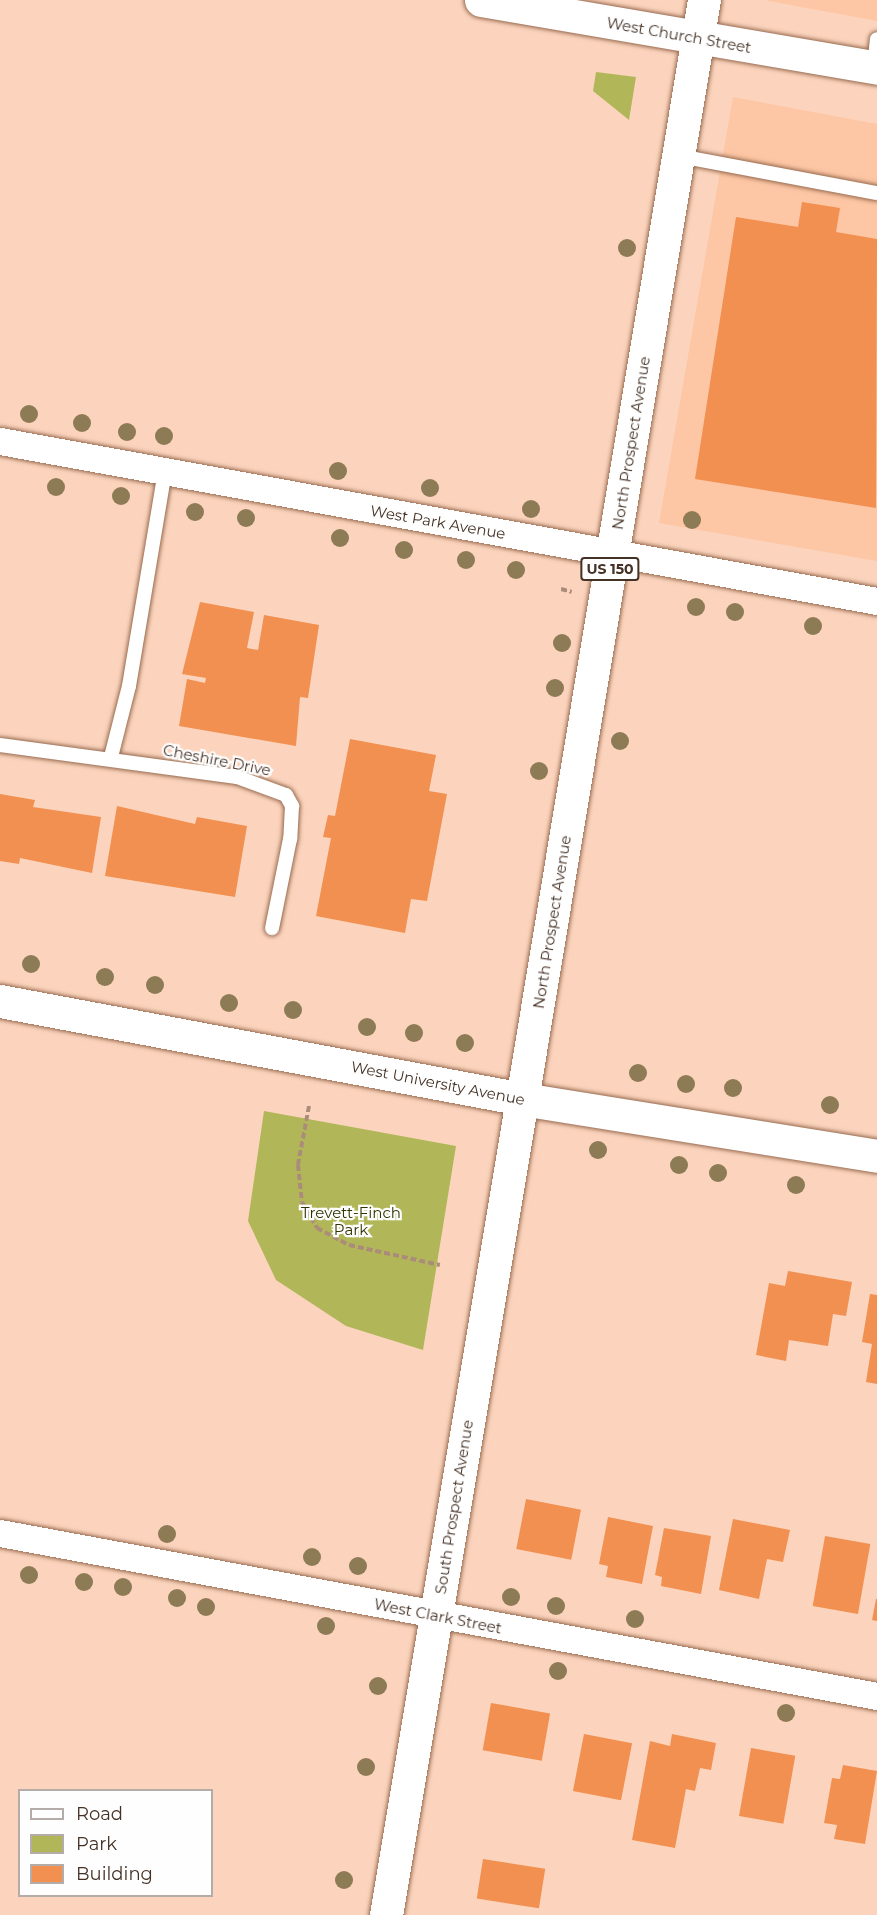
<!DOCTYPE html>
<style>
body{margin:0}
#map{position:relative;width:877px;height:1915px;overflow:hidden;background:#fcd4bd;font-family:Montserrat,sans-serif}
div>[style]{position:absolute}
.built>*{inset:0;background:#fdc6a4}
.green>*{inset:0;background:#b1b758}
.building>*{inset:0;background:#f19050;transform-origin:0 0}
.path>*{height:4px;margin-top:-2px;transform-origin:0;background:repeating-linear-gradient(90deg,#ab8c7a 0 6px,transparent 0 9px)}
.roads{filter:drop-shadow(0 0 2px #976b50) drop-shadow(0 0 2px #976b50)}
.lane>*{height:14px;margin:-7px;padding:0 7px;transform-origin:7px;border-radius:7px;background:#fff}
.street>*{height:27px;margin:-13.5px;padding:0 13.5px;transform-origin:13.5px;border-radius:13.5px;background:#fff}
.secondary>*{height:33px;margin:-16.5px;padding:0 16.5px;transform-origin:16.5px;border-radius:16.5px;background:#fff}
.primary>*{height:33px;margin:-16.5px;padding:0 16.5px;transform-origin:16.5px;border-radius:16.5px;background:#fff}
.trees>*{width:18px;height:18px;margin:-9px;border-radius:50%;background:#8c7b55}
span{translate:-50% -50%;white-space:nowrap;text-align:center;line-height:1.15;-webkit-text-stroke:4.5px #fefefe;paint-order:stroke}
.shield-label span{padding:2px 4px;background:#fefefe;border:2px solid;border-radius:4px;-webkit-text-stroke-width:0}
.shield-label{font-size:14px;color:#453226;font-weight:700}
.street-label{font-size:15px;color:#453226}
.park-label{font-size:15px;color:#313300}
.legend{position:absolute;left:18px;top:1789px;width:195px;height:108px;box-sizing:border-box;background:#fefefe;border:2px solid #b4aca8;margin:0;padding:8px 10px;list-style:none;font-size:18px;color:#453226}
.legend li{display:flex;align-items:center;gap:12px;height:30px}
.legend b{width:30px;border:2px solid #b4aca8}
</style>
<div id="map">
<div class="built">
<i style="clip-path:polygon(767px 0,877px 0,877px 21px,769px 1px)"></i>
<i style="clip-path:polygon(733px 97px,877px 124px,877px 561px,659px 523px)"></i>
</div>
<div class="green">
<i style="clip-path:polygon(596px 72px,636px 77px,629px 120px,593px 91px)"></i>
<i style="clip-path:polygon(264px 1111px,456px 1146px,423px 1350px,346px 1326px,276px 1280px,248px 1221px)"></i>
</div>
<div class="building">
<i style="clip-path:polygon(802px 202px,840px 208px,836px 232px,877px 239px,876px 508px,695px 479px,736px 217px,798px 227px)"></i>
<i style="clip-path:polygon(200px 602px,254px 612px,247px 648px,258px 650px,264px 615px,319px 625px,308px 698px,300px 697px,296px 746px,179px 726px,187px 679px,205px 683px,206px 678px,182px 674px)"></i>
<i style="clip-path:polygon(350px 739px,436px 755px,429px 791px,447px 794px,427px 901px,411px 899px,405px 933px,316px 916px,331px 838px,323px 837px,328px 815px,335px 816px)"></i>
<i style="clip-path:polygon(0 794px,35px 800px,33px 807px,101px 817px,92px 873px,20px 858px,19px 864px,0 861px)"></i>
<i style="clip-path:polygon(117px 806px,195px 824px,197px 817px,247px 826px,235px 897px,105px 876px)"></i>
<i style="clip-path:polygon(788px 1271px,852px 1282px,846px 1316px,833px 1314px,828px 1346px,789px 1340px,786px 1361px,756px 1355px,769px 1283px,785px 1286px)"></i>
<i style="clip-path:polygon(870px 1294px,877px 1295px,877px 1384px,866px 1382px,872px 1344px,862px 1342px)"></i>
<i style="left:526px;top:1499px;width:56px;height:51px;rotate:11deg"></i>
<i style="clip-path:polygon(608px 1517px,653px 1526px,642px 1584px,606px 1577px,608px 1566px,599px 1564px)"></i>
<i style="clip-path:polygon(733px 1519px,790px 1530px,783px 1562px,767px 1559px,759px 1599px,719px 1590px)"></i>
<i style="clip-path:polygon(664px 1528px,711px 1536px,701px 1594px,661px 1586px,662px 1577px,655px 1575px)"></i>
<i style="left:825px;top:1536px;width:46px;height:71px;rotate:10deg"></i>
<i style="clip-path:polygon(876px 1599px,877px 1599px,877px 1621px,872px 1620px)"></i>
<i style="left:491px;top:1703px;width:60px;height:48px;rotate:10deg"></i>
<i style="left:584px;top:1734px;width:49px;height:58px;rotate:11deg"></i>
<i style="clip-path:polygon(672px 1734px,716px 1743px,711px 1770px,700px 1768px,695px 1791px,686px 1789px,675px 1848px,632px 1840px,650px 1741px,670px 1746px)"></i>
<i style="left:751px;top:1748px;width:45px;height:69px;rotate:10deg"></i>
<i style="clip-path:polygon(843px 1765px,877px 1771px,865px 1844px,834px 1839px,837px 1825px,824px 1823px,832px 1778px,840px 1779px)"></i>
<i style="left:483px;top:1859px;width:63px;height:40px;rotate:9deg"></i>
</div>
<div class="path">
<i style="left:561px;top:589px;width:11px;rotate:15deg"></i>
<i style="left:309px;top:1106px;width:60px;rotate:100.6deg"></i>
<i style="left:298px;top:1165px;width:37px;rotate:84deg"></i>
<i style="left:302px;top:1202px;width:30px;rotate:60deg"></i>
<i style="left:317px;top:1228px;width:36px;rotate:28deg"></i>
<i style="left:349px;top:1245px;width:93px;rotate:12.4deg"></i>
</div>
<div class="roads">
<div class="lane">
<i style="left:874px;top:67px;width:28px;rotate:-84deg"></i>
<i style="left:679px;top:156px;width:201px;rotate:10.6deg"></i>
<i style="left:0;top:745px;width:239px;rotate:7.7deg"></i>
<i style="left:237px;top:777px;width:52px;rotate:20.2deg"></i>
<i style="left:286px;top:795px;width:13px;rotate:61deg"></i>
<i style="left:292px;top:806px;width:33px;rotate:93deg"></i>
<i style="left:290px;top:839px;width:91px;rotate:101.4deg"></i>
<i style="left:111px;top:757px;width:73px;rotate:-75.8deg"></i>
<i style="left:129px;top:686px;width:218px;rotate:-80.5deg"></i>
</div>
<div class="street">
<i style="left:0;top:441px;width:891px;rotate:10.34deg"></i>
<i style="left:0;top:1533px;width:892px;rotate:10.53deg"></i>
</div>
<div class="secondary">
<i style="left:386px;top:1915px;width:827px;rotate:-80.54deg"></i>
</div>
<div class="primary">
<i style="left:481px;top:0;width:402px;rotate:9.7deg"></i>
<i style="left:0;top:1001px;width:531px;rotate:10.63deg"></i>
<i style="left:522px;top:1099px;width:360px;rotate:9.1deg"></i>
<i style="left:522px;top:1099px;width:1114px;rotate:-80.6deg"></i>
</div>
</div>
<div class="trees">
<i style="left:627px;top:248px"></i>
<i style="left:29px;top:414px"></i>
<i style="left:82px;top:423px"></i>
<i style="left:127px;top:432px"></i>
<i style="left:164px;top:436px"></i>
<i style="left:338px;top:471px"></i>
<i style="left:56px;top:487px"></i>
<i style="left:430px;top:488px"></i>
<i style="left:121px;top:496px"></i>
<i style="left:531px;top:509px"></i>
<i style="left:195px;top:512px"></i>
<i style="left:246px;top:518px"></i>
<i style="left:692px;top:520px"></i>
<i style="left:340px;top:538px"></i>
<i style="left:404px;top:550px"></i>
<i style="left:466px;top:560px"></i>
<i style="left:516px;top:570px"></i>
<i style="left:696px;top:607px"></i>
<i style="left:735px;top:612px"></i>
<i style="left:813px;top:626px"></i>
<i style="left:562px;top:643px"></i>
<i style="left:555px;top:688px"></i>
<i style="left:620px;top:741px"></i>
<i style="left:539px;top:771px"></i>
<i style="left:31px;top:964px"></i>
<i style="left:105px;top:977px"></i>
<i style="left:155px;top:985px"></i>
<i style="left:229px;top:1003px"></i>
<i style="left:293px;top:1010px"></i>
<i style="left:367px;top:1027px"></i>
<i style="left:414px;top:1033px"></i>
<i style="left:465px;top:1043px"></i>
<i style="left:638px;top:1073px"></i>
<i style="left:686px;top:1084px"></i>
<i style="left:733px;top:1088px"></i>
<i style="left:830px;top:1105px"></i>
<i style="left:598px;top:1150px"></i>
<i style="left:679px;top:1165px"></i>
<i style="left:718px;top:1173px"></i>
<i style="left:796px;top:1185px"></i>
<i style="left:167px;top:1534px"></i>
<i style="left:312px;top:1557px"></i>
<i style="left:358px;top:1566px"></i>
<i style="left:29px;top:1575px"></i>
<i style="left:84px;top:1582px"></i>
<i style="left:123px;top:1587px"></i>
<i style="left:511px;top:1597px"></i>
<i style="left:177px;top:1598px"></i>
<i style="left:556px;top:1606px"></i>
<i style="left:206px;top:1607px"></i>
<i style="left:635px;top:1619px"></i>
<i style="left:326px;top:1626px"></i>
<i style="left:558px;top:1671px"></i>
<i style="left:378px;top:1686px"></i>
<i style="left:786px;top:1713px"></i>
<i style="left:366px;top:1767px"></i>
<i style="left:344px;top:1880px"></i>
</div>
<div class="shield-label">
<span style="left:610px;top:569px">US 150</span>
</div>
<div class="street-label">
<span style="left:679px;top:35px;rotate:10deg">West Church Street</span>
<span style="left:631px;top:443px;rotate:-81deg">North Prospect Avenue</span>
<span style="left:438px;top:522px;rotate:10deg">West Park Avenue</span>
<span style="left:217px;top:760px;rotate:11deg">Cheshire Drive</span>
<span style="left:552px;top:922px;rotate:-81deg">North Prospect Avenue</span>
<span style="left:438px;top:1083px;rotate:11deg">West University Avenue</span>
<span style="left:454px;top:1507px;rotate:-81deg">South Prospect Avenue</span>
<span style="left:438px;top:1616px;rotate:11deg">West Clark Street</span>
</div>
<div class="park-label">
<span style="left:351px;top:1221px">Trevett-Finch<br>Park</span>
</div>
<ul class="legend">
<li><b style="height:8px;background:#fff"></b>Road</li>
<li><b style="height:16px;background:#b1b758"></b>Park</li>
<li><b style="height:16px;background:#f19050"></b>Building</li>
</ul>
</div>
